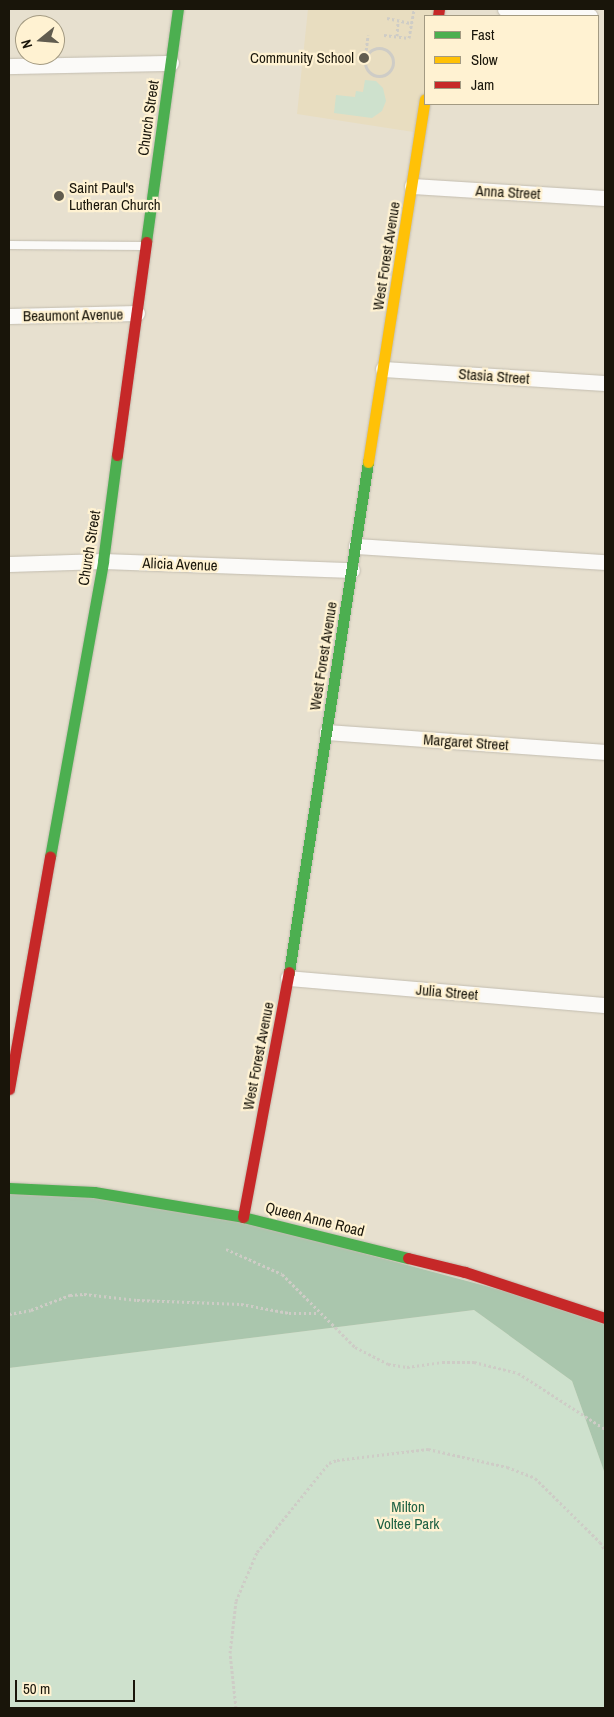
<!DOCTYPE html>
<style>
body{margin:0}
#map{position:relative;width:614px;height:1717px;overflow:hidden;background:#e7e0cf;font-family:"Archivo Narrow",sans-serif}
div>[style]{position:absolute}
.built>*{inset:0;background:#e8ddc0}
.green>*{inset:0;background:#cee1cd}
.forest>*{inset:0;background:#aac6ad}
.path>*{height:3px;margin-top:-1.5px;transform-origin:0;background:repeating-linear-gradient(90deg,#ceccc6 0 2.5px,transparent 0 5px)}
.path>.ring{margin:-1.5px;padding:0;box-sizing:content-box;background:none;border:3px solid #ceccc6;border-radius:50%}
.roads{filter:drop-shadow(0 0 1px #c3bdb0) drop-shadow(0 0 1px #c3bdb0)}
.lane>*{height:8px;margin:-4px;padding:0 4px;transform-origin:4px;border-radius:4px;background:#fbfaf8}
.street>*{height:15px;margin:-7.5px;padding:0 7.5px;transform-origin:7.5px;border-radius:7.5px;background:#fbfaf8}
.fast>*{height:11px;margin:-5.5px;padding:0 5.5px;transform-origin:5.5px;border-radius:5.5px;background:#4caf50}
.slow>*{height:11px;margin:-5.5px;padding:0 5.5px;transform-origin:5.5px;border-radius:5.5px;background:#ffc107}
.jam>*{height:11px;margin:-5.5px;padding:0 5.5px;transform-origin:5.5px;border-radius:5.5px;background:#c62828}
.dots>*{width:14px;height:14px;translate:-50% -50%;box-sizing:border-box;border:2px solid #fff2d2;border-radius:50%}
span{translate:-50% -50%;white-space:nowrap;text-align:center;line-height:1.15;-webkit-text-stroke:4.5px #fff2d2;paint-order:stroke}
.poi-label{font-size:15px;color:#19150a}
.right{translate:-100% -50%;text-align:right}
.left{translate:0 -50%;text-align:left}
.street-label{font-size:15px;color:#19150a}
.park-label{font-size:15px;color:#206244}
.frame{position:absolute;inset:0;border:10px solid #19150a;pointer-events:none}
.legend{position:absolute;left:424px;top:15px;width:175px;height:90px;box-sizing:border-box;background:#fff2d2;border:1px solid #a39a82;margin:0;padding:6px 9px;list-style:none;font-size:15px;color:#19150a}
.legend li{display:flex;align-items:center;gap:10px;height:25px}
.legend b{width:25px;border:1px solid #a39a82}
.north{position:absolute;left:15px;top:15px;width:50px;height:50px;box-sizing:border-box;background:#fff2d2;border:1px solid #a39a82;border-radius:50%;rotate:253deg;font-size:14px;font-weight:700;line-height:20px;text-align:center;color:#19150a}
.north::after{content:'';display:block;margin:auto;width:18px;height:22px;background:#615c4f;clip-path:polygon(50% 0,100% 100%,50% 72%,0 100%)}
.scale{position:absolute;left:15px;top:1680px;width:120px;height:22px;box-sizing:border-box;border:2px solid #19150a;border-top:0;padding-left:6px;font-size:15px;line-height:18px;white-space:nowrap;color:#19150a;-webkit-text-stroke:4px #fff2d2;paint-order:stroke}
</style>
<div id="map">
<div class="built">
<i style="clip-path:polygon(308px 9px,439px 9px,438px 16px,425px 16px,425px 99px,420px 133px,297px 114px)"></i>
</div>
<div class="green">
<i style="clip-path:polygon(365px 80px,376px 81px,383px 88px,386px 101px,382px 111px,372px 118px,334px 113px,336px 95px,355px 97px,356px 91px,363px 92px)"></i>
<i style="clip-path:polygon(474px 1310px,572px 1381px,605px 1474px,605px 1708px,9px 1708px,9px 1368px)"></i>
</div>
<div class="forest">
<i style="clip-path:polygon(9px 1188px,183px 1205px,605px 1318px,605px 1474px,572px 1381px,474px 1310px,9px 1368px)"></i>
</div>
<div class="path">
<i style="left:387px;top:18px;width:25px;rotate:12deg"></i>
<i style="left:384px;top:35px;width:25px;rotate:7deg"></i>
<i style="left:409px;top:38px;width:29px;rotate:-80deg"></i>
<i style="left:397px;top:36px;width:15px;rotate:-86deg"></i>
<i class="ring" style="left:365px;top:48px;width:25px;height:25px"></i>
<i style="left:360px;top:59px;width:5px;rotate:11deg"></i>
<i style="left:365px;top:60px;width:25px;rotate:-83deg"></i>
<i style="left:226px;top:1249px;width:61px;rotate:24.1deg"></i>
<i style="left:282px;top:1274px;width:103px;rotate:45deg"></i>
<i style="left:355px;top:1347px;width:37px;rotate:27deg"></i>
<i style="left:388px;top:1364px;width:19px;rotate:9deg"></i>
<i style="left:407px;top:1367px;width:35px;rotate:-8deg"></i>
<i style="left:442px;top:1362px;width:32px"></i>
<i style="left:474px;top:1362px;width:45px;rotate:14deg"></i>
<i style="left:518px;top:1373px;width:103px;rotate:32.8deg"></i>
<i style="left:9px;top:1314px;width:22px;rotate:-10deg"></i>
<i style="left:31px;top:1310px;width:42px;rotate:-21deg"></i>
<i style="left:70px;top:1295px;width:14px;rotate:-4deg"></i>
<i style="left:84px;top:1294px;width:53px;rotate:6.5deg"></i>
<i style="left:137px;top:1300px;width:104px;rotate:2.2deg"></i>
<i style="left:241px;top:1304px;width:49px;rotate:10.6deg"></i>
<i style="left:289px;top:1313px;width:29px"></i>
<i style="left:236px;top:1708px;width:55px;rotate:-96.2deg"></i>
<i style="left:230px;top:1653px;width:52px;rotate:-83.4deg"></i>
<i style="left:236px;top:1601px;width:53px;rotate:-66.8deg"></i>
<i style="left:257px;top:1552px;width:114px;rotate:-51deg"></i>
<i style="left:329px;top:1463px;width:9px;rotate:-21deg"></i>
<i style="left:337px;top:1460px;width:92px;rotate:-6.9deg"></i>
<i style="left:428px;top:1449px;width:81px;rotate:12.8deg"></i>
<i style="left:507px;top:1467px;width:30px;rotate:21deg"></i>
<i style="left:535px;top:1478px;width:91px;rotate:44.6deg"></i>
<i style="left:600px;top:1542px;width:9px;rotate:58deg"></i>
</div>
<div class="roads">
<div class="lane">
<i style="left:9px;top:245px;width:135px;rotate:0.4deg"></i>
</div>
<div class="street">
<i style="left:505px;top:9px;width:85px;rotate:4.7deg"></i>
<i style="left:9px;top:66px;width:162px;rotate:-1.1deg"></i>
<i style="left:412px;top:186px;width:193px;rotate:3.6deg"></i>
<i style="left:9px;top:316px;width:128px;rotate:-1.3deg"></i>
<i style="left:383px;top:369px;width:222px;rotate:3.6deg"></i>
<i style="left:356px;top:546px;width:250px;rotate:3.7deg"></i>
<i style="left:9px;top:564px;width:94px;rotate:-1.8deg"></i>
<i style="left:103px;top:561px;width:249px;rotate:2.1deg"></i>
<i style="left:327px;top:732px;width:279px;rotate:4.1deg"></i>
<i style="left:288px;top:978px;width:318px;rotate:4.9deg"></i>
</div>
<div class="fast">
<i style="left:146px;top:242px;width:235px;rotate:-82.2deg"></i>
<i style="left:50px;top:857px;width:301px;rotate:-79.8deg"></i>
<i style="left:103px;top:561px;width:107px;rotate:-82.5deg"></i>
<i style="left:289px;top:972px;width:516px;rotate:-81.19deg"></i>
<i style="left:9px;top:1188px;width:85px;rotate:2.7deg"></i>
<i style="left:94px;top:1192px;width:151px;rotate:9.5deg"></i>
<i style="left:243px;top:1217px;width:170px;rotate:14deg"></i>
</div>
<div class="slow">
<i style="left:368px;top:462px;width:367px;rotate:-81.1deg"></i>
</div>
<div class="jam">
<i style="left:438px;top:16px;width:7px;rotate:-82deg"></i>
<i style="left:117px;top:455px;width:215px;rotate:-82.2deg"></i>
<i style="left:9px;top:1089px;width:236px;rotate:-80deg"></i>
<i style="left:243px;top:1217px;width:249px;rotate:-79.4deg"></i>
<i style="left:408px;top:1258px;width:59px;rotate:13.8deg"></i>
<i style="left:465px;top:1272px;width:147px;rotate:18.2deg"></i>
</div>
</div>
<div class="dots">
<i style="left:364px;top:58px;background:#615c4f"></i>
<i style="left:59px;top:196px;background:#615c4f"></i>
</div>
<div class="poi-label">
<span class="right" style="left:354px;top:58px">Community School</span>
<span class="left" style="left:69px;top:196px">Saint Paul's<br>Lutheran Church</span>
</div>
<div class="street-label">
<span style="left:148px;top:118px;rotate:-82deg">Church Street</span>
<span style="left:508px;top:192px;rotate:3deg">Anna Street</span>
<span style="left:386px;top:256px;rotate:-81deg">West Forest Avenue</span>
<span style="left:73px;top:315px;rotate:-1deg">Beaumont Avenue</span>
<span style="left:494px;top:376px;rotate:4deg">Stasia Street</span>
<span style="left:89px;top:548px;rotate:-81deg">Church Street</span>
<span style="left:180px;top:564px;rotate:2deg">Alicia Avenue</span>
<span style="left:323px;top:656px;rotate:-81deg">West Forest Avenue</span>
<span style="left:466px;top:742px;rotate:4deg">Margaret Street</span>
<span style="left:447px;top:992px;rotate:5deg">Julia Street</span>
<span style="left:258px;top:1056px;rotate:-79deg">West Forest Avenue</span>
<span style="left:315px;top:1219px;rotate:14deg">Queen Anne Road</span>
</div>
<div class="park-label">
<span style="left:408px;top:1515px">Milton<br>Voltee Park</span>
</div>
<div class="frame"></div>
<ul class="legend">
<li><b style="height:6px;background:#4caf50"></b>Fast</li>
<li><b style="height:6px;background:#ffc107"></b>Slow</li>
<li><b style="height:6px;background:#c62828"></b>Jam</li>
</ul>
<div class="north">N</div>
<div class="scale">50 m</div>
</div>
